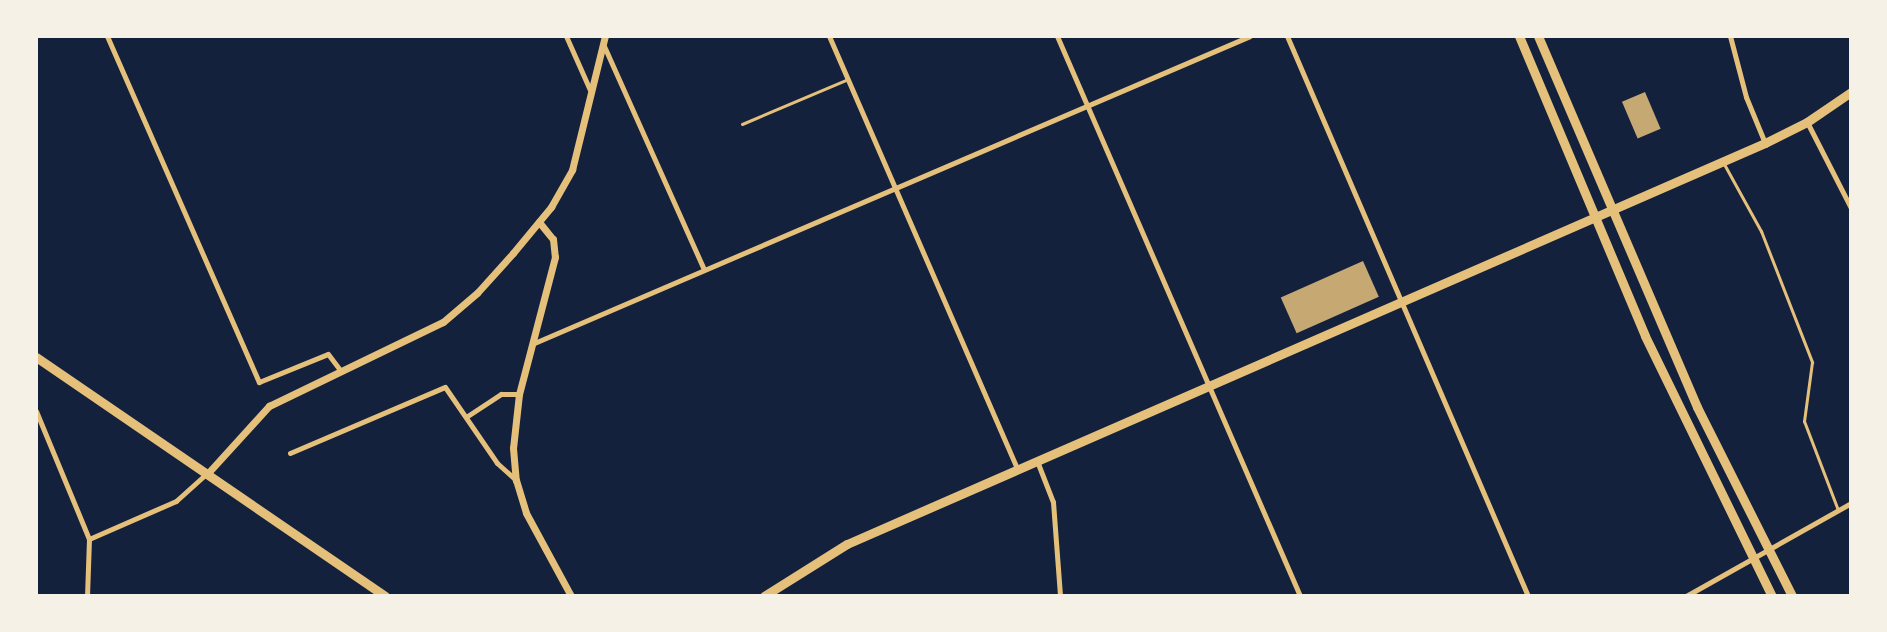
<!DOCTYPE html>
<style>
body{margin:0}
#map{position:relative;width:1887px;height:632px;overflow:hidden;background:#14213d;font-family:"IBM Plex Sans",sans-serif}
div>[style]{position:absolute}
.building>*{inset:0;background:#c6a872;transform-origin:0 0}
.service>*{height:3px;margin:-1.5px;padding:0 1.5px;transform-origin:1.5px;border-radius:1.5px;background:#e5c07b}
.minor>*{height:5px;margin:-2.5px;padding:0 2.5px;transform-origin:2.5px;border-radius:2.5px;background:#e5c07b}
.tertiary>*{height:7px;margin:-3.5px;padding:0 3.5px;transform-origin:3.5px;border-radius:3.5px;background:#e5c07b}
.primary>*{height:9px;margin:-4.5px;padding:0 4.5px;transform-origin:4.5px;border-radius:4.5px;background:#e5c07b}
span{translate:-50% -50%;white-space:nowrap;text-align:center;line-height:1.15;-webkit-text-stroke:6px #f6f1e7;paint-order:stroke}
.frame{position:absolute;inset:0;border:38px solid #f6f1e7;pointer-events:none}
</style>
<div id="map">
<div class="building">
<i style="left:1645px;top:92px;width:40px;height:25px;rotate:67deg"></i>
<i style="left:1363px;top:261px;width:39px;height:90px;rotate:66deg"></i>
</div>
<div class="service">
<i style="left:742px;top:124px;width:115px;rotate:-23deg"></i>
<i style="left:1724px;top:164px;width:77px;rotate:61.1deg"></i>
<i style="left:1761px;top:231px;width:141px;rotate:68.7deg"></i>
<i style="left:1812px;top:362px;width:60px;rotate:97.7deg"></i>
<i style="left:1804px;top:421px;width:95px;rotate:69.1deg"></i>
</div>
<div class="minor">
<i style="left:107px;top:36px;width:378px;rotate:66.3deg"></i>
<i style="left:259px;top:382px;width:74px;rotate:-22.1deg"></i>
<i style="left:328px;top:354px;width:21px;rotate:53deg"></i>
<i style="left:566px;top:36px;width:59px;rotate:66deg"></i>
<i style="left:829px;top:36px;width:472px;rotate:66.5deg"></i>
<i style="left:1057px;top:36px;width:610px;rotate:66.54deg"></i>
<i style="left:1287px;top:36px;width:610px;rotate:66.72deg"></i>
<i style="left:1730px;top:36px;width:63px;rotate:75.3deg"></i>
<i style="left:1746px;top:97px;width:50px;rotate:67.6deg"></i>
<i style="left:604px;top:46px;width:245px;rotate:65.9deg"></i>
<i style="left:1807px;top:122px;width:97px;rotate:62.9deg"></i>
<i style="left:532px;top:344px;width:781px;rotate:-23.22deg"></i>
<i style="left:36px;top:411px;width:139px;rotate:67.5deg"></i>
<i style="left:89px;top:539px;width:57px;rotate:92deg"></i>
<i style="left:466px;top:417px;width:42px;rotate:-33.3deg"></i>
<i style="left:501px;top:394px;width:18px"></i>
<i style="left:290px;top:453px;width:168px;rotate:-23.1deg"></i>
<i style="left:445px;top:387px;width:92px;rotate:55.6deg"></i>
<i style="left:497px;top:463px;width:25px;rotate:42deg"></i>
<i style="left:1037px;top:461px;width:44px;rotate:68.7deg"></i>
<i style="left:1053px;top:502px;width:94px;rotate:85.7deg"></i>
<i style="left:89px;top:539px;width:95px;rotate:-23.6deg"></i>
<i style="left:176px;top:501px;width:40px;rotate:-42deg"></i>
<i style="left:1686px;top:596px;width:189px;rotate:-29.4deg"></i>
</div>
<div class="tertiary">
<i style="left:539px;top:222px;width:22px;rotate:51deg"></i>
<i style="left:553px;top:239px;width:18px;rotate:84deg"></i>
<i style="left:555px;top:257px;width:142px;rotate:104.7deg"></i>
<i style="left:519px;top:394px;width:54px;rotate:96.3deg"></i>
<i style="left:513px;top:448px;width:32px;rotate:85deg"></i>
<i style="left:516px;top:480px;width:34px;rotate:73deg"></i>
<i style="left:526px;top:513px;width:94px;rotate:61.5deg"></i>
<i style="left:208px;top:473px;width:91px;rotate:-47.7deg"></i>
<i style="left:269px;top:406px;width:193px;rotate:-25.8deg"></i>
<i style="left:443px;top:322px;width:45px;rotate:-40.5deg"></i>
<i style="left:477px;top:293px;width:54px;rotate:-48deg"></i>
<i style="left:513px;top:253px;width:60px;rotate:-50.4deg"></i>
<i style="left:551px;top:207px;width:43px;rotate:-60.4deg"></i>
<i style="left:572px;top:170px;width:138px;rotate:-76.2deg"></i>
</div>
<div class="primary">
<i style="left:1519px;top:36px;width:325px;rotate:67.2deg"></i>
<i style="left:1645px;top:336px;width:289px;rotate:64deg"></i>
<i style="left:1538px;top:36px;width:404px;rotate:66.8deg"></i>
<i style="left:1697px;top:407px;width:212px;rotate:63.3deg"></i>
<i style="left:36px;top:357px;width:423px;rotate:34.4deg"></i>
<i style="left:764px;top:596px;width:98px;rotate:-32.1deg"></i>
<i style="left:847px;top:544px;width:1002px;rotate:-23.6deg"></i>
<i style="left:1765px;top:143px;width:47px;rotate:-26.6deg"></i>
<i style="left:1807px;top:122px;width:53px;rotate:-34.3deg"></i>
</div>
<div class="frame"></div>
</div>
